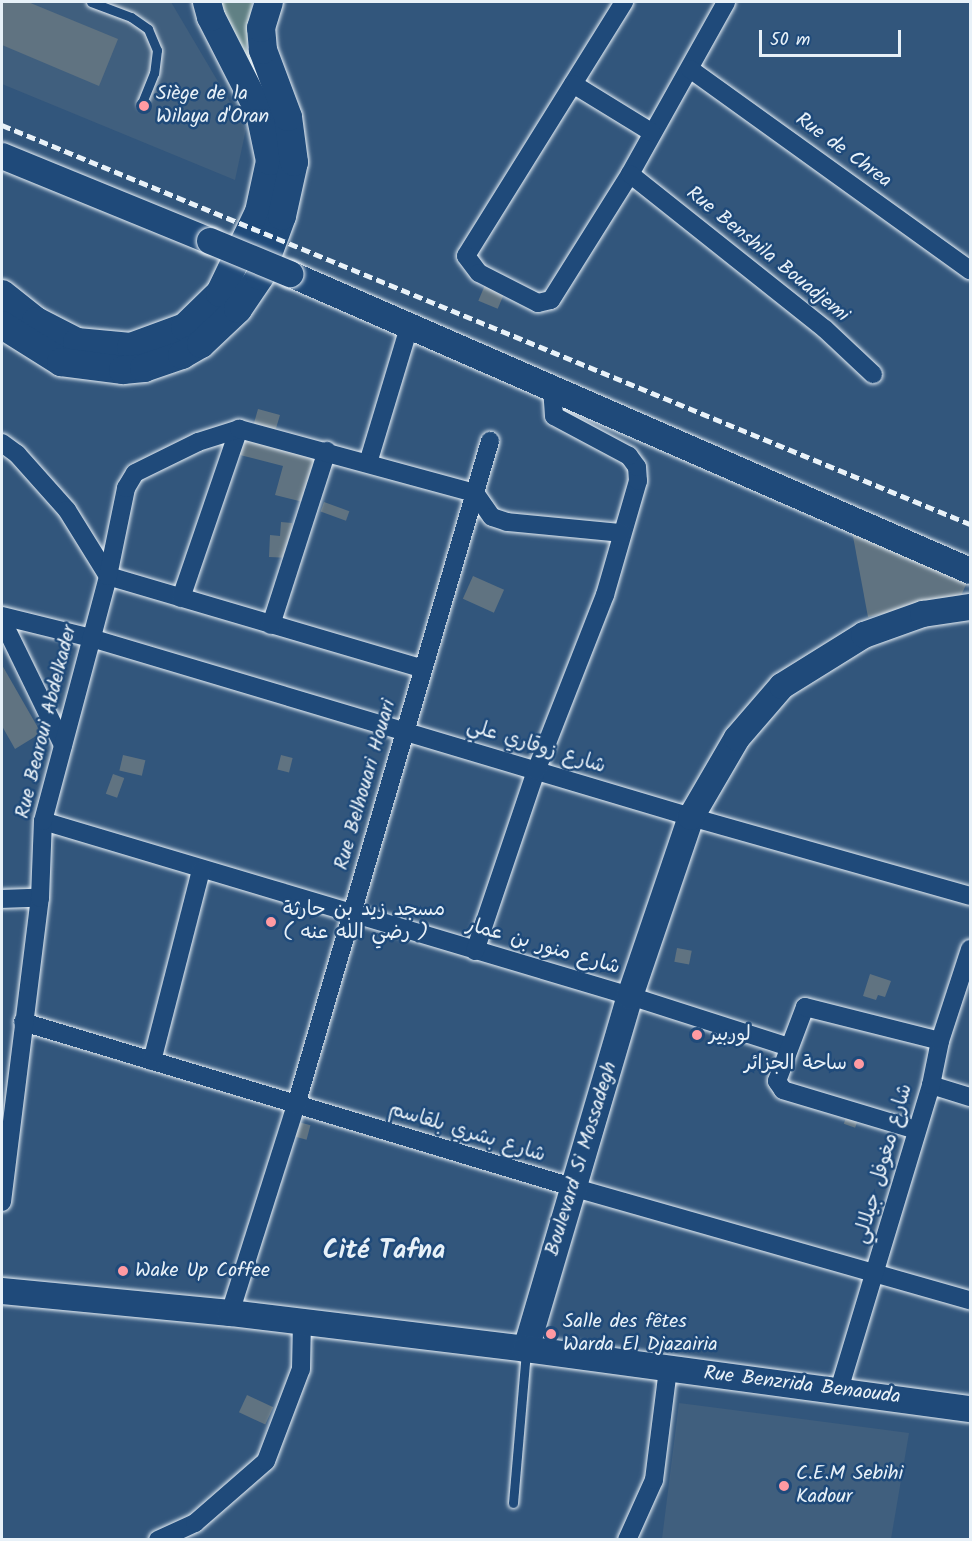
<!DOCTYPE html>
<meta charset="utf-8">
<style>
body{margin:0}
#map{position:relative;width:972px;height:1541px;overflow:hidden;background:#32567c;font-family:Kalam,"Playpen Sans Arabic",sans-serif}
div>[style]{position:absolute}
.built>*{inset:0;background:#405f7e}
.green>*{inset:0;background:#608084}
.building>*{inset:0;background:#607381;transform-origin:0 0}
.roads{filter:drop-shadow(0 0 2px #e8f1f8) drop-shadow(0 0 2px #e8f1f8)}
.lane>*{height:9px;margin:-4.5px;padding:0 4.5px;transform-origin:4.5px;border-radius:4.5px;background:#1f4a7a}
.street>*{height:18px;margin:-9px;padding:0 9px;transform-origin:9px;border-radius:9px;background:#1f4a7a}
.secondary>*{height:26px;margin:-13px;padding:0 13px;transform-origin:13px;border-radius:13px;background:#1f4a7a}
.primary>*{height:28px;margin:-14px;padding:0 14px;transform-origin:14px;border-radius:14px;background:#1f4a7a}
.rail>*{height:4.5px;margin-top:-2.25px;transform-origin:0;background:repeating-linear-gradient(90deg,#e8f1f8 0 9px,transparent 0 13.5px)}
.bridges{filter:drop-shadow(0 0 2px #e8f1f8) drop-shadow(0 0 2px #e8f1f8)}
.secondary-bridge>*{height:26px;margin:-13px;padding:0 13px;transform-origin:13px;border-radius:13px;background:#1f4a7a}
.dots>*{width:16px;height:16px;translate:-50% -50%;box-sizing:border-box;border:3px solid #1f4a7a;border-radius:50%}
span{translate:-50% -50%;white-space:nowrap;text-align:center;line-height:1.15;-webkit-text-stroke:5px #1f4a7a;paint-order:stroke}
.poi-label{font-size:20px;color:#e8f1f8}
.left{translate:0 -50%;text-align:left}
.right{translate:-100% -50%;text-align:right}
.street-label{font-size:20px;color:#e8f1f8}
.district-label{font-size:26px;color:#e8f1f8;font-weight:700}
.frame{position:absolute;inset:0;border:3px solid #e8f1f8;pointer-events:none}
.scale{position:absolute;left:759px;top:30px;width:142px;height:27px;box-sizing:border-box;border:3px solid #e8f1f8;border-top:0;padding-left:8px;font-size:18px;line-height:21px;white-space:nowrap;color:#e8f1f8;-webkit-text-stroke:4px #1f4a7a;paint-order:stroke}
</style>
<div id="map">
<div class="built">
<i style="clip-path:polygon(2px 2px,171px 2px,246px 129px,235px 180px,2px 84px)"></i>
<i style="clip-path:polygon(679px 1403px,909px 1433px,891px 1539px,662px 1539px)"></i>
</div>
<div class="green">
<i style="clip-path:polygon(216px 2px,252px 2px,247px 48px,260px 78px,251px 75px)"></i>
</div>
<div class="building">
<i style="clip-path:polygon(2px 2px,28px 2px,118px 39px,99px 86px,2px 45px)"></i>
<i style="left:485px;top:285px;width:21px;height:17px;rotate:23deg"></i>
<i style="clip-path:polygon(258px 409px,280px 415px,274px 435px,318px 447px,303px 502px,275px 495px,283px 466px,236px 454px,243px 427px,252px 430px)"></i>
<i style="left:324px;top:502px;width:27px;height:10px;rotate:20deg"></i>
<i style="clip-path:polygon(281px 522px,292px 523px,290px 558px,269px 557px,270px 535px,280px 536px)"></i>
<i style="clip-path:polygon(852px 531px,969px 578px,960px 598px,868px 617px)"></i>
<i style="left:473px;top:576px;width:34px;height:25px;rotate:24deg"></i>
<i style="clip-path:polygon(2px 665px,41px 733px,15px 749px,2px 726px)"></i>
<i style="left:123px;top:755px;width:23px;height:16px;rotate:13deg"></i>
<i style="left:281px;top:755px;width:12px;height:15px;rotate:14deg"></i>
<i style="left:113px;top:774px;width:12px;height:21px;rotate:20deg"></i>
<i style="left:677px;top:948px;width:15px;height:14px;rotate:11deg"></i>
<i style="clip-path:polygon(870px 974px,891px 981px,885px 997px,878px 995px,876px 1000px,863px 996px)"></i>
<i style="left:851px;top:1104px;width:12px;height:21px;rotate:20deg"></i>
<i style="left:295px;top:1121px;width:16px;height:15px;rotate:15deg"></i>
<i style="left:247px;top:1395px;width:29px;height:19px;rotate:25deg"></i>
</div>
<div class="roads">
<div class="lane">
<i style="left:91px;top:2px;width:43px;rotate:20.6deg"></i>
<i style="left:131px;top:17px;width:21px;rotate:35deg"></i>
<i style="left:148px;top:29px;width:23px;rotate:67deg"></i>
<i style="left:157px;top:50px;width:23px;rotate:97deg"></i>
<i style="left:154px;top:73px;width:32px;rotate:112deg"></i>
<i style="left:513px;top:1503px;width:154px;rotate:-85.1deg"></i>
</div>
<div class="street">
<i style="left:624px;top:2px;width:299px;rotate:121.9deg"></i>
<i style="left:466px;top:256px;width:21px;rotate:53deg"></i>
<i style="left:479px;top:273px;width:66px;rotate:27deg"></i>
<i style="left:538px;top:303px;width:13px;rotate:-13deg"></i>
<i style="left:551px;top:300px;width:149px;rotate:-57.9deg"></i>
<i style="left:630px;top:174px;width:197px;rotate:-60.8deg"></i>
<i style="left:690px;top:69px;width:345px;rotate:35.7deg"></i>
<i style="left:573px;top:84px;width:92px;rotate:31.6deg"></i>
<i style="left:630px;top:174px;width:249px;rotate:38.5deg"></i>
<i style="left:825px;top:329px;width:66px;rotate:43.2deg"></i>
<i style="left:2px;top:443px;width:19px;rotate:36deg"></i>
<i style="left:17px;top:454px;width:75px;rotate:48.2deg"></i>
<i style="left:67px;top:510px;width:78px;rotate:58.2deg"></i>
<i style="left:108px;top:576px;width:328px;rotate:16.4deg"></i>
<i style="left:368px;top:463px;width:142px;rotate:-73.2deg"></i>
<i style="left:181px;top:598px;width:179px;rotate:-71.1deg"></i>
<i style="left:2px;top:616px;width:92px;rotate:13.9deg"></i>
<i style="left:91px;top:638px;width:626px;rotate:16.61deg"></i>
<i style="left:691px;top:817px;width:290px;rotate:15.8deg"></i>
<i style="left:2px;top:620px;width:139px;rotate:64deg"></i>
<i style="left:271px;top:625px;width:183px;rotate:-72.2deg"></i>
<i style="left:43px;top:821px;width:613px;rotate:16.6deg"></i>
<i style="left:630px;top:996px;width:167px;rotate:17.8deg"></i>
<i style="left:2px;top:899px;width:38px;rotate:-2deg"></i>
<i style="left:475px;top:951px;width:190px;rotate:-71.3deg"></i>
<i style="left:536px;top:771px;width:189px;rotate:-68.6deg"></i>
<i style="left:605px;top:595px;width:119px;rotate:-73.9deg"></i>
<i style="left:638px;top:481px;width:14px;rotate:-94deg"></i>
<i style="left:637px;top:467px;width:14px;rotate:-126deg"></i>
<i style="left:629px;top:456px;width:85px;rotate:-151.9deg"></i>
<i style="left:554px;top:416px;width:26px;rotate:-94deg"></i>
<i style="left:23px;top:1022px;width:573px;rotate:16.73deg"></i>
<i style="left:572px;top:1187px;width:414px;rotate:15.9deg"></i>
<i style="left:152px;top:1061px;width:197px;rotate:-75.6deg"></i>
<i style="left:931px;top:1085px;width:41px;rotate:17.1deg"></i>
<i style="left:916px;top:1130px;width:139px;rotate:-163.3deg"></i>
<i style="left:783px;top:1090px;width:11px;rotate:-124deg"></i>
<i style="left:777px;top:1081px;width:79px;rotate:-69.3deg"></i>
<i style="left:805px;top:1007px;width:139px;rotate:14.1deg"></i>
<i style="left:2px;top:1202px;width:306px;rotate:-82.9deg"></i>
<i style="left:40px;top:898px;width:77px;rotate:-87.8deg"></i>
<i style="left:43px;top:821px;width:253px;rotate:-75.1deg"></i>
<i style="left:108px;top:576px;width:90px;rotate:-78.4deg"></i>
<i style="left:126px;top:488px;width:17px;rotate:-59deg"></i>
<i style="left:135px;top:473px;width:70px;rotate:-26.2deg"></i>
<i style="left:198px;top:442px;width:43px;rotate:-17.6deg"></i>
<i style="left:239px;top:429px;width:245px;rotate:15.2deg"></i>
<i style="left:475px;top:493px;width:29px;rotate:55deg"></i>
<i style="left:492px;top:517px;width:16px;rotate:18deg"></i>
<i style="left:507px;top:522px;width:115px;rotate:5.5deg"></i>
<i style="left:230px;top:1313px;width:218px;rotate:-72.4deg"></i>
<i style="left:296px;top:1105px;width:692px;rotate:-73.71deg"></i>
<i style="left:839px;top:1390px;width:319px;rotate:-73.2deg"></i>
<i style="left:931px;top:1085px;width:45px;rotate:-78.4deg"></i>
<i style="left:940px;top:1041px;width:97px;rotate:-71.9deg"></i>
<i style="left:158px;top:1540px;width:41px;rotate:-24.7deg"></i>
<i style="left:195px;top:1523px;width:94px;rotate:-41.1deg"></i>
<i style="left:266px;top:1461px;width:98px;rotate:-69.2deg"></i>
<i style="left:301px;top:1369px;width:48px;rotate:-88.8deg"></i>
<i style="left:627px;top:1540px;width:66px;rotate:-65.8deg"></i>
<i style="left:654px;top:1480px;width:112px;rotate:-82.8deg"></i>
</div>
<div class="secondary">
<i style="left:2px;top:156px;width:225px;rotate:22.2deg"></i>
<i style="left:290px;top:274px;width:742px;rotate:23.59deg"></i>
<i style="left:2px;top:1291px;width:229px;rotate:5.5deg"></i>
<i style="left:230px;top:1313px;width:298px;rotate:6.9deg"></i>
<i style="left:526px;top:1349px;width:368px;rotate:-73.6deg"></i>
<i style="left:630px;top:996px;width:189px;rotate:-71.2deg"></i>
<i style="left:691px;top:817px;width:91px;rotate:-59.8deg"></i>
<i style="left:737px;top:738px;width:69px;rotate:-49.1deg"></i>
<i style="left:782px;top:686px;width:97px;rotate:-31.9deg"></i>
<i style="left:864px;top:635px;width:63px;rotate:-19.6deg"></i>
<i style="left:923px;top:614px;width:48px;rotate:-8.5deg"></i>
<i style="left:526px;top:1349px;width:448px;rotate:7.7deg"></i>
</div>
<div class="primary">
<i style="left:2px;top:294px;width:43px;rotate:38.5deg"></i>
<i style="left:36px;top:321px;width:46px;rotate:27.1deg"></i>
<i style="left:77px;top:342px;width:54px;rotate:5.3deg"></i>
<i style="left:131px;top:347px;width:58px;rotate:-20.3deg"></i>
<i style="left:185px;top:327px;width:49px;rotate:-44.2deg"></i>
<i style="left:220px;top:293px;width:90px;rotate:-64.3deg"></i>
<i style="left:259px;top:212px;width:52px;rotate:-77.8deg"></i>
<i style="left:270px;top:161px;width:49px;rotate:-101.8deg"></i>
<i style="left:260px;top:113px;width:108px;rotate:-117deg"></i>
<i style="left:211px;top:17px;width:16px;rotate:-105deg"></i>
<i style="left:2px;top:325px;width:70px;rotate:32.1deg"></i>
<i style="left:61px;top:362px;width:63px;rotate:7.4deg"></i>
<i style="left:123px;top:370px;width:21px;rotate:-5deg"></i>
<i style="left:144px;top:368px;width:40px;rotate:-18.9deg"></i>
<i style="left:182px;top:355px;width:22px;rotate:-30deg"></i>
<i style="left:201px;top:344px;width:51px;rotate:-43.4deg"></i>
<i style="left:238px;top:309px;width:40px;rotate:-56deg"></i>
<i style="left:260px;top:276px;width:64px;rotate:-69.9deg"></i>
<i style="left:282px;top:216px;width:55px;rotate:-77.5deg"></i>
<i style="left:294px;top:162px;width:45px;rotate:-97.6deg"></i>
<i style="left:288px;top:117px;width:72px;rotate:-110.5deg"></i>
<i style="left:263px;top:50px;width:22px;rotate:-95deg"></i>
<i style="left:261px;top:28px;width:27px;rotate:-73deg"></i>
</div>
</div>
<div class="rail">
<i style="left:2px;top:125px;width:1047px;rotate:22.4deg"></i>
</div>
<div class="bridges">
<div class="secondary-bridge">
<i style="left:210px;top:241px;width:87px;rotate:22.4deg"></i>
</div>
</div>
<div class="dots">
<i style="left:144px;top:106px;background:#ff9aa2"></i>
<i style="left:271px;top:922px;background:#ff9aa2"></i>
<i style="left:697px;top:1035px;background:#ff9aa2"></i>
<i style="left:859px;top:1064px;background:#ff9aa2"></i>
<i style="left:123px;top:1271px;background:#ff9aa2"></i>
<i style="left:551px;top:1334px;background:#ff9aa2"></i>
<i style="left:784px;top:1486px;background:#ff9aa2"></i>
</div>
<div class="poi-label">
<span class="left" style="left:156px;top:106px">Siège de la<br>Wilaya d'Oran</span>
<span class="left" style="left:283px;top:922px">مسجد زيد بن حارثة<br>( رضي الله عنه )</span>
<span class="left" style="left:709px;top:1035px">لوربير</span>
<span class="right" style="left:847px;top:1064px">ساحة الجزائر</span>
<span class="left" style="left:135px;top:1271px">Wake Up Coffee</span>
<span class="left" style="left:563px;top:1334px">Salle des fêtes<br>Warda El Djazairia</span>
<span class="left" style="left:796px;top:1486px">C.E.M Sebihi<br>Kadour</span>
</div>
<div class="street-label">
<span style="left:843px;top:151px;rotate:36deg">Rue de Chrea</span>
<span style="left:767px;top:255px;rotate:39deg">Rue Benshila Bouadjemi</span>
<span style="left:47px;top:722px;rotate:-76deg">Rue Bearoui Abdelkader</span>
<span style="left:536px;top:747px;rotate:17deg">شارع زوقاري علي</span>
<span style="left:366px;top:785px;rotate:-74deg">Rue Belhouari Houari</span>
<span style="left:543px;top:947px;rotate:16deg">شارع منور بن عمار</span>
<span style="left:467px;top:1133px;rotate:17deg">شارع بشري بلقاسم</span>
<span style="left:582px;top:1159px;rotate:-73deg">Boulevard Si Mossadegh</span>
<span style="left:884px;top:1164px;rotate:-74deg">شارع مغوفل جيلالي</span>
<span style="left:802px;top:1386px;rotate:7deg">Rue Benzrida Benaouda</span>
</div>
<div class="district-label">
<span style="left:384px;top:1252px">Cité Tafna</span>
</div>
<div class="frame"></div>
<div class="scale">50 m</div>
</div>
